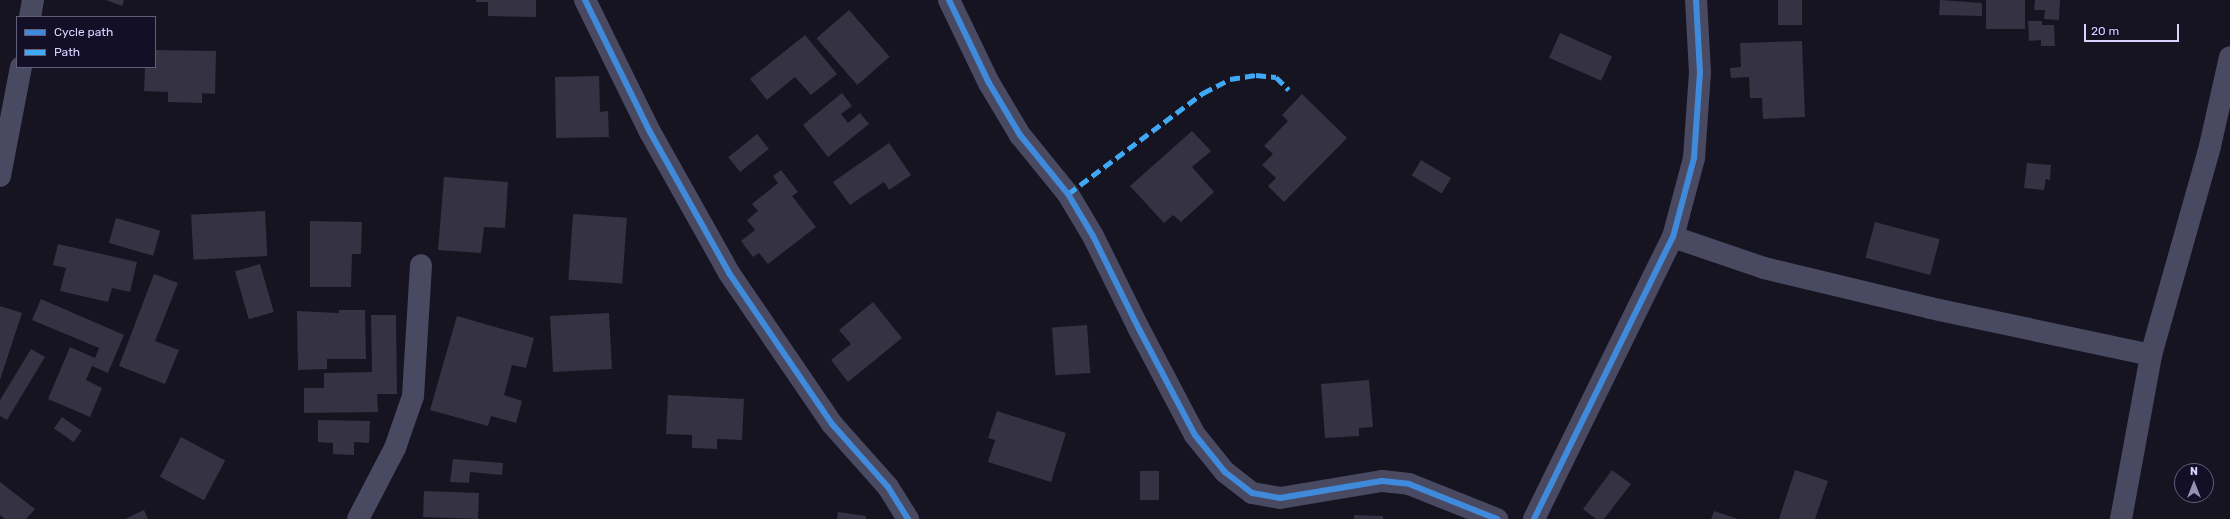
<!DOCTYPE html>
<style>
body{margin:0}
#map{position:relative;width:2230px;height:519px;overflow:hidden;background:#161421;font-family:Rubik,sans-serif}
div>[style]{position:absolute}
.building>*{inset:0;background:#343243;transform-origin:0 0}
.minor>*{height:22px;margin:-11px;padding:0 11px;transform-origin:11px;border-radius:11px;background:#4a4962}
.tertiary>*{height:22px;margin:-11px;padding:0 11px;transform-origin:11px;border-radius:11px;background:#4a4962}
.quiet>*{height:5px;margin-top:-2.5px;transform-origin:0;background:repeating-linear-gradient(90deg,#3fa9f5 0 10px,transparent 0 15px)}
.cycleway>*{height:6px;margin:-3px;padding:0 3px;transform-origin:3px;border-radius:3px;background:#408adc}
span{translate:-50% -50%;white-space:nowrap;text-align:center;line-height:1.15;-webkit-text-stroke:4px #130f26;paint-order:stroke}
.legend{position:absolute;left:16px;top:16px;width:140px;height:52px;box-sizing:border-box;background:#130f26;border:1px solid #625e7d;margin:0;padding:5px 7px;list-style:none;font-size:12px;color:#d9d4ff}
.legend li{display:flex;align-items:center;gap:8px;height:20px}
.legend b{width:20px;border:1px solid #625e7d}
.north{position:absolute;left:2174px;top:463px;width:40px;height:40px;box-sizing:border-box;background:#130f26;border:1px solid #625e7d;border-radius:50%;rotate:0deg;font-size:11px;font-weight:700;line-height:16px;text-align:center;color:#d9d4ff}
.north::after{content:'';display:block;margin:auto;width:14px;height:18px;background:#9591b1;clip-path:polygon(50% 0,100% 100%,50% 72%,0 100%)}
.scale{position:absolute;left:2084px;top:24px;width:95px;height:18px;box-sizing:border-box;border:2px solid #d9d4ff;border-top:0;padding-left:5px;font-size:12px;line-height:14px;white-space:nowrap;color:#d9d4ff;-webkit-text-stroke:3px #130f26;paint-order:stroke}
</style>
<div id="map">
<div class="building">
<i style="clip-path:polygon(106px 0,124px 0,122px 6px)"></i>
<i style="clip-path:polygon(476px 0,536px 0,536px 17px,488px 16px,488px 2px,476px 2px)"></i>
<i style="left:1778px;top:0;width:24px;height:25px"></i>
<i style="clip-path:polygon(1940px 0,1982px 3px,1982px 16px,1939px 15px)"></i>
<i style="left:1986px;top:0;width:39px;height:29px"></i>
<i style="clip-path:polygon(2035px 0,2060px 0,2059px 20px,2044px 19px,2045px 10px,2034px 10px)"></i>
<i style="left:849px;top:10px;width:62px;height:43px;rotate:49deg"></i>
<i style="clip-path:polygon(2028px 21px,2042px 21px,2042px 25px,2054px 25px,2055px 46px,2041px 46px,2041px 40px,2029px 41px)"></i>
<i style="left:1560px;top:33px;width:57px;height:27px;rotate:24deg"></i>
<i style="clip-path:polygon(805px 35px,837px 74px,811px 95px,795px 77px,767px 100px,750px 79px)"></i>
<i style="clip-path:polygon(1802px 41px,1805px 117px,1763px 119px,1762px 98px,1750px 98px,1749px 77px,1731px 78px,1730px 68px,1741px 67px,1740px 43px)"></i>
<i style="clip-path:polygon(155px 50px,216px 51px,215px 94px,202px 93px,202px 103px,168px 102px,168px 92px,144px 91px,145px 67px,155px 67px)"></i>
<i style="clip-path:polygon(599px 76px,600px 112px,608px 111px,609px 137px,556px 138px,555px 77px)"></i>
<i style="clip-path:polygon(842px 93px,852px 106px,841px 114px,848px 123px,860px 113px,869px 124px,828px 157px,803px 125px)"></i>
<i style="clip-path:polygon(1302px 94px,1347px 138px,1284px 202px,1268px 186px,1276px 178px,1262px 165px,1273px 154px,1264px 146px,1288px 121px,1282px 115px)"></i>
<i style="clip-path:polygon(1192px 131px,1211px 151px,1192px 167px,1214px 192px,1181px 222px,1173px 215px,1164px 223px,1130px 186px)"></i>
<i style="left:757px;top:134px;width:19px;height:37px;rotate:51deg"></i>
<i style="clip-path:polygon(889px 143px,911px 175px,889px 190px,884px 182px,850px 205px,833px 182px)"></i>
<i style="left:1421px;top:160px;width:35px;height:18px;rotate:31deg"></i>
<i style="clip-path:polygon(2027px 163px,2051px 165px,2050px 180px,2046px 179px,2044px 190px,2024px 188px)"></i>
<i style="clip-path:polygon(781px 170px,798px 192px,792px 196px,816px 227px,768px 264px,759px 253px,753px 257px,741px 241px,755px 230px,747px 220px,758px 211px,752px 204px,778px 183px,773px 176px)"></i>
<i style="clip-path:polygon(444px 177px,508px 182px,505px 228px,484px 227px,481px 253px,438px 250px)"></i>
<i style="left:265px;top:211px;width:45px;height:74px;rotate:87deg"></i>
<i style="left:573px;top:214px;width:54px;height:66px;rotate:4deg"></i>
<i style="left:116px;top:218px;width:46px;height:26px;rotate:16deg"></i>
<i style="clip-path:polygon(310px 221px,362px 222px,361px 254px,352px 254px,351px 287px,310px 287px)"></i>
<i style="left:1875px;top:222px;width:67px;height:37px;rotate:15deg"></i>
<i style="clip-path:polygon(58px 244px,137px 262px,130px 292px,112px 288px,108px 302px,60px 291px,66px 268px,53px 265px)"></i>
<i style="left:260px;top:264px;width:50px;height:26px;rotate:74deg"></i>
<i style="clip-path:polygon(154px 274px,178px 283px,155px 341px,179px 350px,165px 384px,119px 366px)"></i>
<i style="clip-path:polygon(41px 299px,124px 335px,108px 373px,92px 366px,86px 380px,102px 388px,90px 417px,48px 399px,70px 347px,95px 358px,99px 348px,32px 320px)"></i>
<i style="clip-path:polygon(873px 302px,902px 338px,848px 382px,831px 360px,851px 344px,839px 330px)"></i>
<i style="clip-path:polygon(0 306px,22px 313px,0 380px)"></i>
<i style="clip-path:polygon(339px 310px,365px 310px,366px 359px,327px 359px,327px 369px,298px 370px,297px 311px,339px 313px)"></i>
<i style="left:609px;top:313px;width:56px;height:59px;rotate:87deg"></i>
<i style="clip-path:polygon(371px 315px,396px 315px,397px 394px,377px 394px,378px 412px,304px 413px,304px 388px,324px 388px,324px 373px,372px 372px)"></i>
<i style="clip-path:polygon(457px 316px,534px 338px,526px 368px,512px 365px,504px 395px,522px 401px,516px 423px,491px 416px,488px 426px,430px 410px)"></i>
<i style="left:1087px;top:325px;width:48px;height:35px;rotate:86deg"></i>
<i style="clip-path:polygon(31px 349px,45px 357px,7px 420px,0 416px,0 400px)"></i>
<i style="clip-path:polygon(1369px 380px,1373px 427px,1359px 428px,1359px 436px,1325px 438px,1321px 384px)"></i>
<i style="clip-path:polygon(668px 395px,744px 399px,742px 440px,717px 439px,717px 449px,692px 448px,692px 435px,666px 434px)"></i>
<i style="clip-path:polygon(997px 411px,1066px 433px,1051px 482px,988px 462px,995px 440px,988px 438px)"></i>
<i style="left:62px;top:417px;width:24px;height:14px;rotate:35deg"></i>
<i style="clip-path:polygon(318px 420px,370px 421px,369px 443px,354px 442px,354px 455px,333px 454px,333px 443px,318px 442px)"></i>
<i style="left:181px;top:437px;width:50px;height:45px;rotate:28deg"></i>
<i style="clip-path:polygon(453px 459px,503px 463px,502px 475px,470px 472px,469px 483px,450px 482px)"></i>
<i style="clip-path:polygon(1612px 470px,1631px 484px,1604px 519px,1596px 519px,1583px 509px)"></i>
<i style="clip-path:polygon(1795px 470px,1828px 481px,1815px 519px,1779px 519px)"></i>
<i style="left:1140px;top:471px;width:19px;height:29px"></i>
<i style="clip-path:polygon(0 482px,35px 509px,26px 519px,5px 519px,0 515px)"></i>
<i style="left:424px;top:491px;width:55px;height:26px;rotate:2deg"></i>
<i style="clip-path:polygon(144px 510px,148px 519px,125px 519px)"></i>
<i style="clip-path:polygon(1714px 511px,1738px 519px,1711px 519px)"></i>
<i style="clip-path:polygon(838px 512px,866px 516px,866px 519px,837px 519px)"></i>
<i style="clip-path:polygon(1354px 515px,1383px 516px,1383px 519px,1354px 519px)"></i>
</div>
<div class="minor">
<i style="left:585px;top:0;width:147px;rotate:63.8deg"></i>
<i style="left:650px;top:132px;width:162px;rotate:60.7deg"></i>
<i style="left:729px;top:273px;width:183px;rotate:55.7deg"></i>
<i style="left:832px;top:424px;width:84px;rotate:48.4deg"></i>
<i style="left:888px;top:487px;width:38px;rotate:58deg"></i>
<i style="left:949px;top:0;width:92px;rotate:64.3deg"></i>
<i style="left:989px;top:83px;width:61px;rotate:59.2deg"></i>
<i style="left:1020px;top:135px;width:76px;rotate:50.9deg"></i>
<i style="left:1068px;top:194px;width:49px;rotate:59.2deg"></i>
<i style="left:1093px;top:236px;width:104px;rotate:63.7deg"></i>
<i style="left:1139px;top:329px;width:120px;rotate:62.2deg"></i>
<i style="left:1195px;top:435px;width:48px;rotate:51deg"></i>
<i style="left:1225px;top:472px;width:34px;rotate:38deg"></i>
<i style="left:1252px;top:493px;width:28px;rotate:10deg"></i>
<i style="left:1280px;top:498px;width:103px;rotate:-9.5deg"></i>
<i style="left:1382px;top:481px;width:27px;rotate:6deg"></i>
<i style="left:1409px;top:484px;width:95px;rotate:21.7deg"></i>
<i style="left:30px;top:17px;width:17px;rotate:-80deg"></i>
<i style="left:0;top:176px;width:111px;rotate:-79.1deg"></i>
<i style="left:1673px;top:237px;width:96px;rotate:18.8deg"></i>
<i style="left:1764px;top:268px;width:171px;rotate:13.5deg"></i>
<i style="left:1930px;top:308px;width:226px;rotate:12deg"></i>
<i style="left:358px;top:519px;width:80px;rotate:-62.5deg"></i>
<i style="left:395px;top:448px;width:55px;rotate:-70.9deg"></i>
<i style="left:413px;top:396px;width:131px;rotate:-86.5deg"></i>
<i style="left:2121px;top:519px;width:167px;rotate:-79.6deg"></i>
<i style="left:2151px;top:355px;width:217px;rotate:-74.2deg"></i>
<i style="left:2210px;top:146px;width:91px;rotate:-77.3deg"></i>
</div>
<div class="tertiary">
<i style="left:1534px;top:519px;width:314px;rotate:-63.8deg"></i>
<i style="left:1673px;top:237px;width:82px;rotate:-75.1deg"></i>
<i style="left:1694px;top:158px;width:85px;rotate:-86deg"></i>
<i style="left:1700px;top:73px;width:73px;rotate:-93.1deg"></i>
</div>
<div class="quiet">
<i style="left:1068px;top:194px;width:169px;rotate:-36.8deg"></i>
<i style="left:1203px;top:93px;width:30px;rotate:-27deg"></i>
<i style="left:1230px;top:79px;width:26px;rotate:-9deg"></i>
<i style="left:1256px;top:75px;width:20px;rotate:6deg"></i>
<i style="left:1276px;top:77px;width:18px;rotate:45deg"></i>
</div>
<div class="cycleway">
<i style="left:585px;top:0;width:147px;rotate:63.8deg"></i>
<i style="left:650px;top:132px;width:162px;rotate:60.7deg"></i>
<i style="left:729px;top:273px;width:183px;rotate:55.7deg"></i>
<i style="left:832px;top:424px;width:84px;rotate:48.4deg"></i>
<i style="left:888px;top:487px;width:38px;rotate:58deg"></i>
<i style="left:949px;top:0;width:92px;rotate:64.3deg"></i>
<i style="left:989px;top:83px;width:61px;rotate:59.2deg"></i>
<i style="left:1020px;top:135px;width:76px;rotate:50.9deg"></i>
<i style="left:1068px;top:194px;width:49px;rotate:59.2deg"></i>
<i style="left:1093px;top:236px;width:104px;rotate:63.7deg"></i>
<i style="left:1139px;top:329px;width:120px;rotate:62.2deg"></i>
<i style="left:1195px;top:435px;width:48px;rotate:51deg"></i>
<i style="left:1225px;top:472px;width:34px;rotate:38deg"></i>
<i style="left:1252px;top:493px;width:28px;rotate:10deg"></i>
<i style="left:1280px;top:498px;width:103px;rotate:-9.5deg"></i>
<i style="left:1382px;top:481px;width:27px;rotate:6deg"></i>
<i style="left:1409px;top:484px;width:95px;rotate:21.7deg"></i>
<i style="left:1534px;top:519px;width:314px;rotate:-63.8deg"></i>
<i style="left:1673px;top:237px;width:82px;rotate:-75.1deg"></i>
<i style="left:1694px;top:158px;width:85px;rotate:-86deg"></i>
<i style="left:1700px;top:73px;width:73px;rotate:-93.1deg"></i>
</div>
<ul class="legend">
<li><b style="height:5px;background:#408adc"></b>Cycle path</li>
<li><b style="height:5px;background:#3fa9f5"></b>Path</li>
</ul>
<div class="north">N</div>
<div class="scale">20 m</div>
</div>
